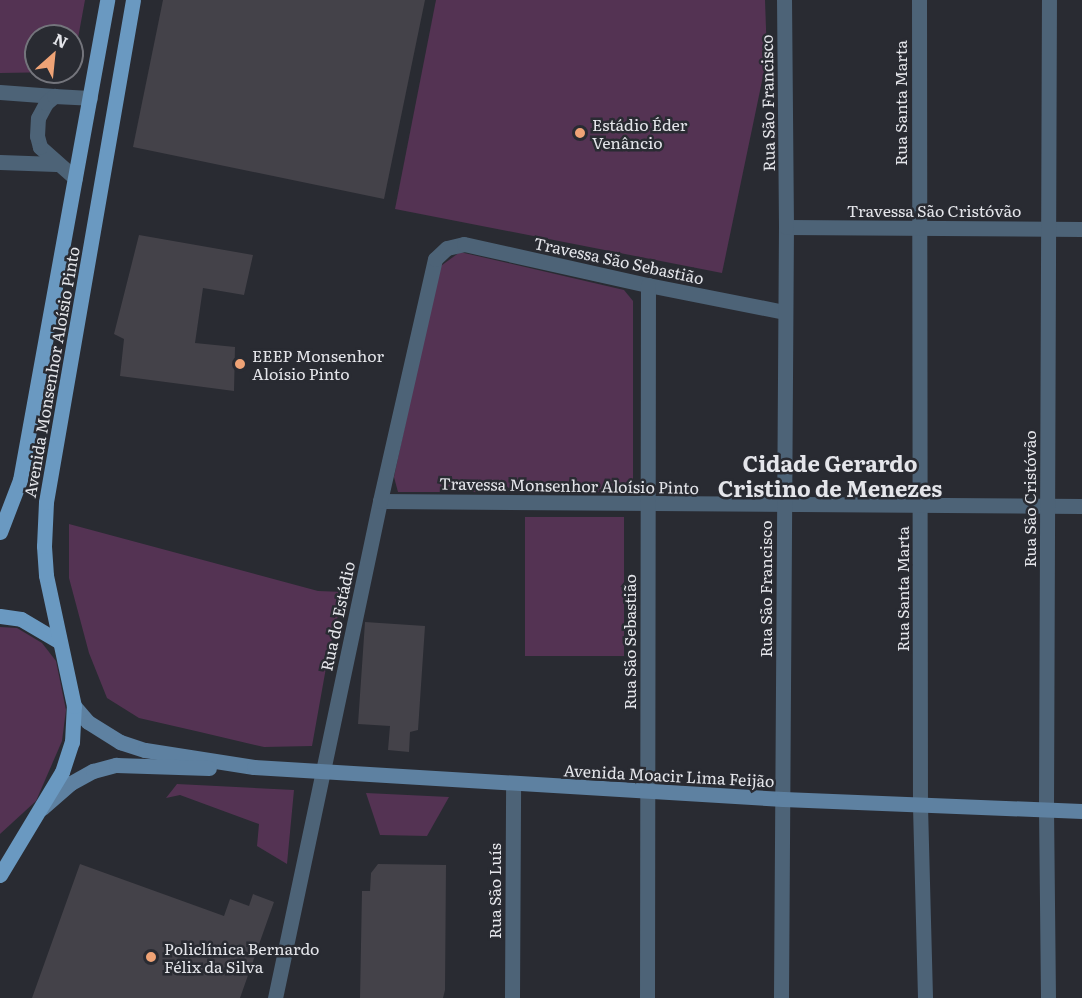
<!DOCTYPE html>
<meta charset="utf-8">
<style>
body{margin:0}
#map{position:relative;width:1082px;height:998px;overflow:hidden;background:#292b32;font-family:Literata,serif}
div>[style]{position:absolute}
.green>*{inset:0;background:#543353;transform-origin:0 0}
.building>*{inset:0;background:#444249}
.minor>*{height:15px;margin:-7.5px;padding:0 7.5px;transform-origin:7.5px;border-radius:7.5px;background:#4d6377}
.secondary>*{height:15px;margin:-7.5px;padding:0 7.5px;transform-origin:7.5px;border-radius:7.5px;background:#5e81a1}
.primary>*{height:15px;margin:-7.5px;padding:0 7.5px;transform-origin:7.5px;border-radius:7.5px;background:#6a99c1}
.dots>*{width:16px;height:16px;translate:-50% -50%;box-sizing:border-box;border:3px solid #292b32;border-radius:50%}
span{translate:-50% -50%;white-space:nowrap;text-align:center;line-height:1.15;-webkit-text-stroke:5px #292b32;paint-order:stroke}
.street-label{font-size:16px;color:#e4e5ea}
.poi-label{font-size:16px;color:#e4e5ea}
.left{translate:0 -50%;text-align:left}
.district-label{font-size:22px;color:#e4e5ea;font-weight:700}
.north{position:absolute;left:24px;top:24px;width:60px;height:60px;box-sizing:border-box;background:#292b32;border:2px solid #74757c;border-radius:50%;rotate:27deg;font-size:16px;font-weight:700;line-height:24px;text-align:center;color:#e4e5ea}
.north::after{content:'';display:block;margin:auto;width:21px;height:27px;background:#efa376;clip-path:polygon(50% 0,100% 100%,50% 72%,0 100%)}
</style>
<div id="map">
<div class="green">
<i style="clip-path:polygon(0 0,85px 0,72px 71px,72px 36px,36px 36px,36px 72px,61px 72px,0 73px)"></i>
<i style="clip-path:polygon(436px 0,765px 0,767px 57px,722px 273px,395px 209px)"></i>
<i style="clip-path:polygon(460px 252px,624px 290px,633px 301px,633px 486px,621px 492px,398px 492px,394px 477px,438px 268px)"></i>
<i style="left:525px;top:517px;width:99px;height:139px"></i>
<i style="clip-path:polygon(69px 524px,318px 591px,344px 592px,329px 651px,312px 746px,264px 747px,200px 732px,139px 718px,107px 698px,89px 653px,69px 578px)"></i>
<i style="clip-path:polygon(0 627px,17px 628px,42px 643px,56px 661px,66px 710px,62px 741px,36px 801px,0 834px)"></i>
<i style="clip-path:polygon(177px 784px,294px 790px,287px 864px,257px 846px,259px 824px,180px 795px,166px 798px)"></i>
<i style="clip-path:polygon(366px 793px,449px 797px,427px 836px,380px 835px)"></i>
</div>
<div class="building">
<i style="clip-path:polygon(163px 0,425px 0,384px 199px,133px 147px)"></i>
<i style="clip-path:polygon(139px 235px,253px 255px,244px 295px,203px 288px,195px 343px,235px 347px,234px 391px,120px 376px,124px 339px,114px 334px)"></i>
<i style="clip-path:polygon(365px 622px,425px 626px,418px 730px,410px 732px,409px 752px,388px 750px,390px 726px,358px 724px)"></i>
<i style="clip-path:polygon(80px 864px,224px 916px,230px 899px,249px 906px,253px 894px,274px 902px,240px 998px,32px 998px)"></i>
<i style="clip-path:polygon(378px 864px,446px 865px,445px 990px,443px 998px,360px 998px,362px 891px,370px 891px,371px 873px)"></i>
</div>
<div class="minor">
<i style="left:919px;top:0;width:806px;rotate:89.93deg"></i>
<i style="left:920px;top:806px;width:192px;rotate:88.5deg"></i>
<i style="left:0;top:92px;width:54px;rotate:4.2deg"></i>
<i style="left:0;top:162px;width:56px;rotate:2deg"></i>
<i style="left:75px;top:178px;width:47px;rotate:-138.5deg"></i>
<i style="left:40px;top:147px;width:11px;rotate:-105deg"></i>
<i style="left:37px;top:136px;width:18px;rotate:-87deg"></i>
<i style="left:38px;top:118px;width:17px;rotate:-62deg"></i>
<i style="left:46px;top:103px;width:11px;rotate:-41deg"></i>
<i style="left:54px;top:96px;width:36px;rotate:3deg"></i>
<i style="left:786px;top:227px;width:296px;rotate:0.4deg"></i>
<i style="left:380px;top:501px;width:702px;rotate:0.41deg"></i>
<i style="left:275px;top:998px;width:508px;rotate:-78.07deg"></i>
<i style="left:380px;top:501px;width:248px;rotate:-77.2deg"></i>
<i style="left:435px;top:259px;width:16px;rotate:-43deg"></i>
<i style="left:447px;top:248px;width:17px;rotate:-13deg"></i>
<i style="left:464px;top:244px;width:189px;rotate:12.6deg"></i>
<i style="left:648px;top:285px;width:139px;rotate:11.2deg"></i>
<i style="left:512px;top:998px;width:214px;rotate:-89.7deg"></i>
<i style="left:647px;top:998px;width:713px;rotate:-89.92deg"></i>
<i style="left:781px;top:998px;width:771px;rotate:-89.63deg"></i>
<i style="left:786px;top:227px;width:227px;rotate:-90.5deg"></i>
<i style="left:1048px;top:998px;width:188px;rotate:-90.6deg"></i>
<i style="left:1046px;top:810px;width:810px;rotate:-89.79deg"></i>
</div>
<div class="secondary">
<i style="left:74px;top:706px;width:21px;rotate:49deg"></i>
<i style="left:88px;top:722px;width:38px;rotate:32deg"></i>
<i style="left:120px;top:742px;width:26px;rotate:18deg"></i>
<i style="left:145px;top:750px;width:110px;rotate:8.9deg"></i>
<i style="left:254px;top:767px;width:530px;rotate:3.46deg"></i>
<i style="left:783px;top:799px;width:299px;rotate:2.3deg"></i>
<i style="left:42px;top:808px;width:38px;rotate:-41deg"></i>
<i style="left:71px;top:783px;width:25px;rotate:-29deg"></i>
<i style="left:93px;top:771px;width:24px;rotate:-15deg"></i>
<i style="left:116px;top:765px;width:93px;rotate:1.8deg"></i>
</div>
<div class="primary">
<i style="left:0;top:532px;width:56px;rotate:-69deg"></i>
<i style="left:20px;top:480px;width:488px;rotate:-79.7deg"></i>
<i style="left:0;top:616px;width:21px;rotate:8deg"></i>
<i style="left:21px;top:619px;width:45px;rotate:30.5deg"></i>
<i style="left:0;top:875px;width:120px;rotate:-59deg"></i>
<i style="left:62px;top:772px;width:32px;rotate:-72deg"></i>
<i style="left:72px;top:742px;width:36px;rotate:-87deg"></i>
<i style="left:74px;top:706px;width:134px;rotate:-102.1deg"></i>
<i style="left:46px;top:575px;width:29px;rotate:-94deg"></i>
<i style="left:44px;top:546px;width:44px;rotate:-87.4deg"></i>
<i style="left:46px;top:502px;width:509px;rotate:-80.17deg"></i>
</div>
<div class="dots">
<i style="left:580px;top:133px;background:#efa376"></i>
<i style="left:240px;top:364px;background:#efa376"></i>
<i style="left:151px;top:957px;background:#efa376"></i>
</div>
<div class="street-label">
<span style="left:767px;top:103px;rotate:-91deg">Rua São Francisco</span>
<span style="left:900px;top:103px;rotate:-90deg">Rua Santa Marta</span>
<span style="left:934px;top:210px">Travessa São Cristóvão</span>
<span style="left:619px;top:260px;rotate:12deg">Travessa São Sebastião</span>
<span style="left:51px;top:372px;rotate:-80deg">Avenida Monsenhor Aloísio Pinto</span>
<span style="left:569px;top:485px;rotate:1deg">Travessa Monsenhor Aloísio Pinto</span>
<span style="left:1029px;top:499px;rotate:-90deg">Rua São Cristóvão</span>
<span style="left:765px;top:589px;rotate:-90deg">Rua São Francisco</span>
<span style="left:902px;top:589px;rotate:-90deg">Rua Santa Marta</span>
<span style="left:337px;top:616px;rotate:-78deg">Rua do Estádio</span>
<span style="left:629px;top:642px;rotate:-90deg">Rua São Sebastião</span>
<span style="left:669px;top:775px;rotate:3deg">Avenida Moacir Lima Feijão</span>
<span style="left:494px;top:891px;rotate:-90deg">Rua São Luís</span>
</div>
<div class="poi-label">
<span class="left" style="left:592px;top:133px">Estádio Éder<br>Venâncio</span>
<span class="left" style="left:252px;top:364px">EEEP Monsenhor<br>Aloísio Pinto</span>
<span class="left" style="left:164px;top:957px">Policlínica Bernardo<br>Félix da Silva</span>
</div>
<div class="district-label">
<span style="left:830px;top:475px">Cidade Gerardo<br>Cristino de Menezes</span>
</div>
<div class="north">N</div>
</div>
